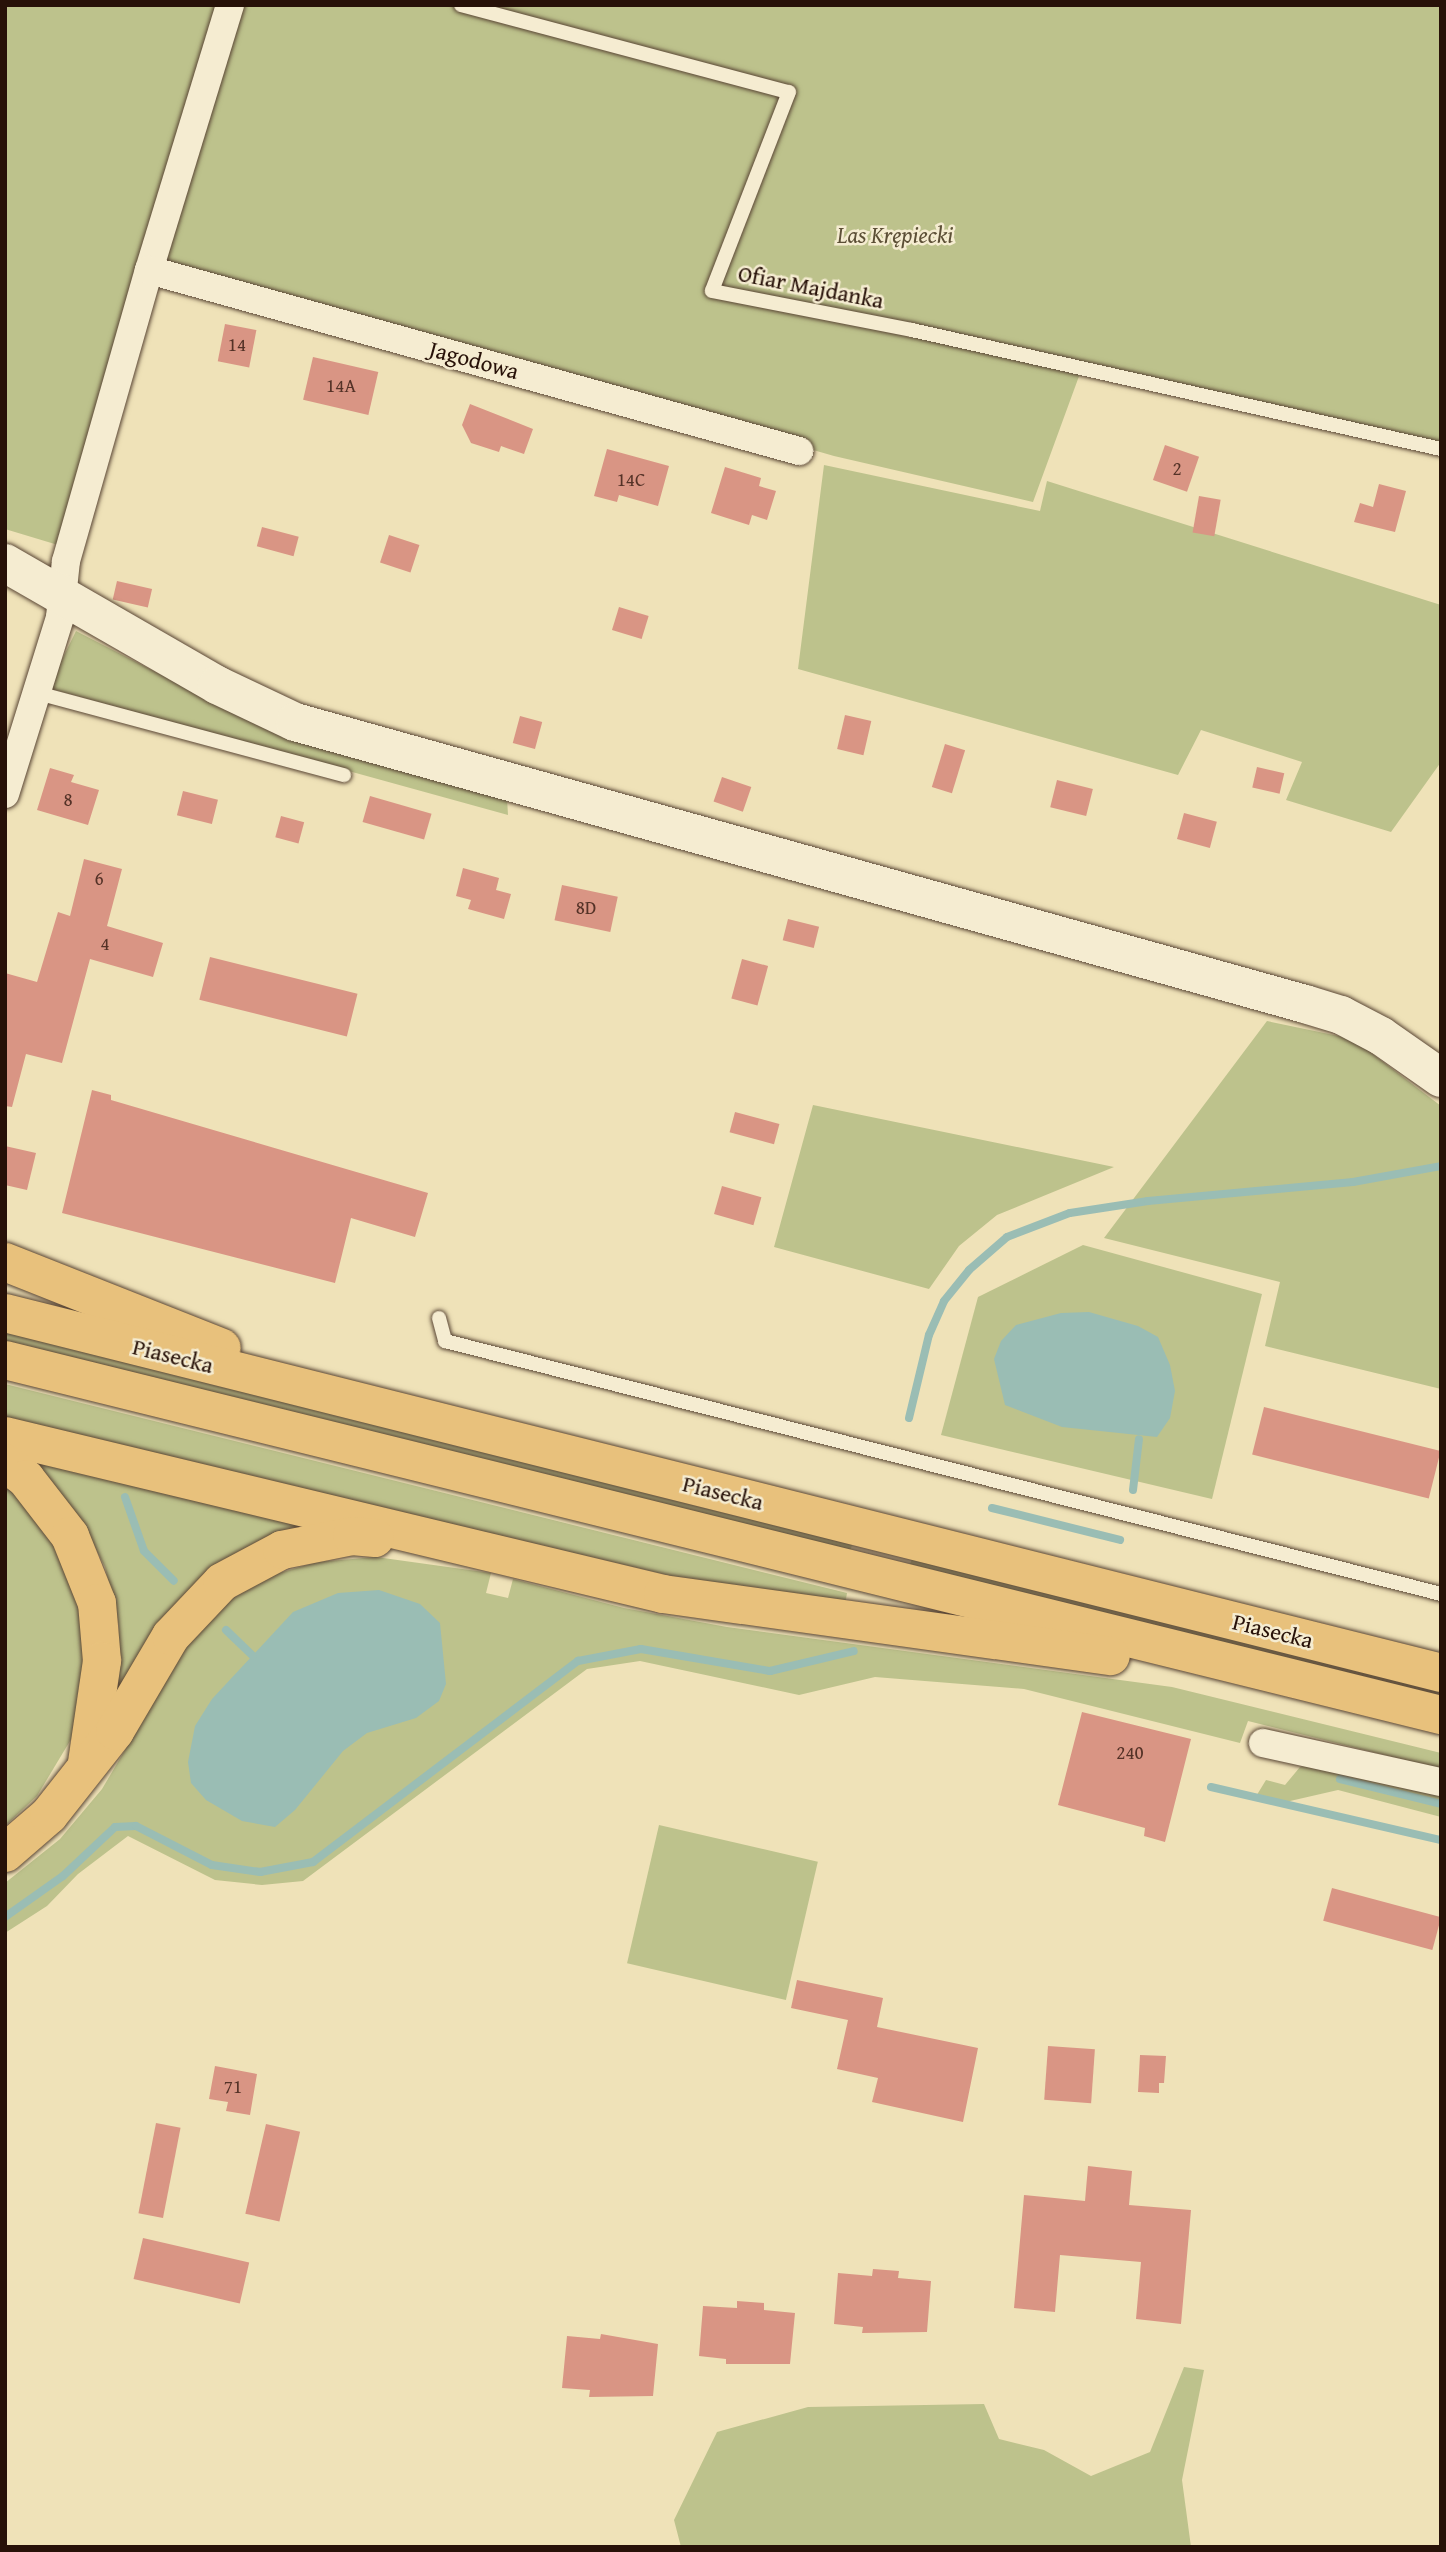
<!DOCTYPE html>
<meta charset="utf-8">
<style>
body{margin:0}
#map{position:relative;width:1446px;height:2552px;overflow:hidden;background:#efe2b8;font-family:"Gentium Book Plus",serif}
div>[style]{position:absolute}
.green>*{inset:0;background:#bdc28c;transform-origin:0 0}
.water>*{inset:0;background:#9abdb4}
.stream>*{height:8px;margin:-4px;padding:0 4px;transform-origin:4px;border-radius:4px;background:#9abdb4}
.building>*{inset:0;background:#d99584;transform-origin:0 0}
.roads{filter:drop-shadow(0 0 2px #594534) drop-shadow(0 0 2px #594534)}
.lane>*{height:14px;margin:-7px;padding:0 7px;transform-origin:7px;border-radius:7px;background:#f5ecd1}
.street>*{height:28px;margin:-14px;padding:0 14px;transform-origin:14px;border-radius:14px;background:#f5ecd1}
.secondary>*{height:38px;margin:-19px;padding:0 19px;transform-origin:19px;border-radius:19px;background:#f5ecd1}
.highway>*{height:38px;margin:-19px;padding:0 19px;transform-origin:19px;border-radius:19px;background:#e8c17c}
span{translate:-50% -50%;white-space:nowrap;text-align:center;line-height:1.15;-webkit-text-stroke:5px #f5ecd1;paint-order:stroke}
.number-label{font-size:19px;color:#543227}
.number-label span{-webkit-text-stroke-width:0}
.park-label{font-size:23px;color:#5c4f36;font-style:italic}
.street-label{font-size:23px;color:#271108}
.frame{position:absolute;inset:0;border:7px solid #271108;pointer-events:none}
</style>
<div id="map">
<div class="green">
<i style="clip-path:polygon(5px 5px,1441px 5px,1441px 446px,1082px 368px,1033px 502px,834px 456px,142px 257px,58px 545px,5px 529px)"></i>
<i style="clip-path:polygon(824px 465px,1040px 511px,1047px 481px,1441px 605px,1441px 762px,1391px 832px,1286px 800px,1302px 762px,1201px 730px,1178px 775px,798px 669px)"></i>
<i style="clip-path:polygon(76px 631px,266px 729px,507px 798px,508px 815px,48px 688px)"></i>
<i style="clip-path:polygon(1267px 1021px,1353px 1039px,1441px 1106px,1441px 1389px,1265px 1346px,1280px 1282px,1104px 1238px)"></i>
<i style="clip-path:polygon(813px 1105px,1114px 1167px,997px 1215px,959px 1246px,929px 1289px,774px 1247px)"></i>
<i style="clip-path:polygon(1083px 1245px,1262px 1294px,1212px 1499px,941px 1435px,978px 1297px)"></i>
<i style="left:5px;top:1329px;width:874px;height:11px;rotate:14deg"></i>
<i style="clip-path:polygon(5px 1384px,847px 1593px,845px 1605px,684px 1579px,5px 1419px)"></i>
<i style="clip-path:polygon(33px 1461px,303px 1523px,265px 1540px,115px 1697px,119px 1626px,105px 1567px,83px 1524px)"></i>
<i style="clip-path:polygon(5px 1484px,36px 1514px,76px 1586px,88px 1660px,73px 1736px,37px 1796px,5px 1826px)"></i>
<i style="clip-path:polygon(376px 1557px,491px 1573px,486px 1593px,508px 1598px,513px 1579px,624px 1608px,727px 1627px,1172px 1687px,1441px 1753px,1441px 1769px,1248px 1721px,1240px 1743px,1024px 1689px,875px 1677px,799px 1695px,640px 1661px,587px 1669px,303px 1881px,262px 1885px,215px 1880px,128px 1836px,78px 1874px,47px 1906px,5px 1933px,5px 1883px,60px 1839px,102px 1789px,190px 1640px,225px 1603px,269px 1576px,317px 1562px)"></i>
<i style="clip-path:polygon(913px 1557px,1441px 1689px,1441px 1698px,910px 1564px)"></i>
<i style="clip-path:polygon(1316px 1762px,1441px 1793px,1441px 1817px,1338px 1790px,1277px 1804px,1255px 1798px,1266px 1780px,1285px 1785px,1300px 1767px)"></i>
<i style="left:659px;top:1825px;width:163px;height:142px;rotate:13deg"></i>
<i style="clip-path:polygon(1184px 2367px,1204px 2370px,1182px 2480px,1191px 2547px,681px 2547px,674px 2520px,717px 2432px,808px 2407px,984px 2404px,999px 2439px,1044px 2450px,1091px 2476px,1150px 2452px)"></i>
</div>
<div class="water">
<i style="clip-path:polygon(1089px 1312px,1138px 1326px,1158px 1337px,1170px 1365px,1175px 1391px,1170px 1418px,1157px 1437px,1062px 1427px,1005px 1405px,994px 1359px,1001px 1341px,1016px 1325px,1061px 1313px)"></i>
<i style="clip-path:polygon(379px 1590px,420px 1604px,440px 1623px,446px 1684px,439px 1701px,416px 1718px,367px 1733px,343px 1751px,295px 1810px,275px 1827px,242px 1821px,206px 1800px,191px 1783px,188px 1762px,195px 1726px,212px 1699px,293px 1612px,338px 1593px)"></i>
</div>
<div class="stream">
<i style="left:909px;top:1418px;width:85px;rotate:-76.5deg"></i>
<i style="left:929px;top:1335px;width:37px;rotate:-66deg"></i>
<i style="left:944px;top:1301px;width:40px;rotate:-51deg"></i>
<i style="left:969px;top:1270px;width:50px;rotate:-41deg"></i>
<i style="left:1007px;top:1237px;width:67px;rotate:-20.9deg"></i>
<i style="left:1070px;top:1213px;width:79px;rotate:-8.7deg"></i>
<i style="left:1148px;top:1201px;width:206px;rotate:-5.3deg"></i>
<i style="left:1353px;top:1182px;width:89px;rotate:-10.3deg"></i>
<i style="left:1133px;top:1490px;width:51px;rotate:-83.3deg"></i>
<i style="left:125px;top:1497px;width:57px;rotate:70.6deg"></i>
<i style="left:144px;top:1551px;width:42px;rotate:45deg"></i>
<i style="left:992px;top:1508px;width:132px;rotate:14deg"></i>
<i style="left:226px;top:1630px;width:37px;rotate:44deg"></i>
<i style="left:1340px;top:1779px;width:104px;rotate:13.9deg"></i>
<i style="left:1211px;top:1787px;width:236px;rotate:13deg"></i>
<i style="left:5px;top:1917px;width:71px;rotate:-35.3deg"></i>
<i style="left:63px;top:1876px;width:71px;rotate:-43.3deg"></i>
<i style="left:115px;top:1827px;width:21px;rotate:-3deg"></i>
<i style="left:136px;top:1826px;width:85px;rotate:27.2deg"></i>
<i style="left:212px;top:1865px;width:49px;rotate:8.3deg"></i>
<i style="left:260px;top:1872px;width:54px;rotate:-10.7deg"></i>
<i style="left:313px;top:1862px;width:333px;rotate:-37.2deg"></i>
<i style="left:578px;top:1661px;width:64px;rotate:-10.8deg"></i>
<i style="left:641px;top:1649px;width:131px;rotate:9.7deg"></i>
<i style="left:770px;top:1671px;width:86px;rotate:-13.4deg"></i>
</div>
<div class="building">
<i style="left:225px;top:324px;width:32px;height:38px;rotate:11deg"></i>
<i style="left:313px;top:357px;width:67px;height:44px;rotate:13deg"></i>
<i style="clip-path:polygon(470px 404px,533px 429px,524px 454px,501px 446px,499px 452px,471px 443px,462px 425px)"></i>
<i style="left:1165px;top:445px;width:36px;height:37px;rotate:19deg"></i>
<i style="clip-path:polygon(607px 449px,669px 466px,658px 506px,619px 495px,617px 502px,594px 496px)"></i>
<i style="clip-path:polygon(725px 467px,761px 478px,759px 486px,776px 491px,767px 520px,752px 515px,749px 525px,711px 513px)"></i>
<i style="clip-path:polygon(1379px 484px,1406px 491px,1395px 532px,1354px 522px,1360px 503px,1373px 507px)"></i>
<i style="left:1199px;top:496px;width:22px;height:37px;rotate:10deg"></i>
<i style="left:262px;top:527px;width:38px;height:20px;rotate:15deg"></i>
<i style="left:389px;top:535px;width:32px;height:29px;rotate:18deg"></i>
<i style="left:117px;top:581px;width:36px;height:19px;rotate:13deg"></i>
<i style="left:619px;top:607px;width:31px;height:24px;rotate:17deg"></i>
<i style="left:845px;top:715px;width:27px;height:35px;rotate:13deg"></i>
<i style="left:520px;top:716px;width:23px;height:28px;rotate:15deg"></i>
<i style="left:945px;top:744px;width:21px;height:45px;rotate:17deg"></i>
<i style="left:1257px;top:767px;width:28px;height:21px;rotate:13deg"></i>
<i style="clip-path:polygon(50px 768px,74px 775px,71px 782px,99px 790px,88px 825px,37px 810px)"></i>
<i style="left:722px;top:777px;width:31px;height:26px;rotate:19deg"></i>
<i style="left:1057px;top:780px;width:37px;height:28px;rotate:14deg"></i>
<i style="left:183px;top:791px;width:36px;height:25px;rotate:14deg"></i>
<i style="left:370px;top:796px;width:64px;height:27px;rotate:16deg"></i>
<i style="left:1184px;top:813px;width:34px;height:27px;rotate:15deg"></i>
<i style="left:281px;top:816px;width:24px;height:22px;rotate:15deg"></i>
<i style="clip-path:polygon(84px 859px,122px 869px,107px 926px,163px 943px,153px 977px,90px 959px,62px 1063px,26px 1054px,12px 1107px,5px 1106px,5px 973px,37px 982px,58px 912px,70px 916px)"></i>
<i style="clip-path:polygon(463px 868px,499px 878px,496px 890px,511px 894px,504px 919px,468px 909px,471px 900px,456px 896px)"></i>
<i style="left:562px;top:885px;width:57px;height:36px;rotate:12deg"></i>
<i style="left:788px;top:919px;width:32px;height:22px;rotate:14deg"></i>
<i style="left:210px;top:957px;width:152px;height:44px;rotate:14deg"></i>
<i style="left:742px;top:959px;width:27px;height:41px;rotate:15deg"></i>
<i style="clip-path:polygon(92px 1090px,111px 1095px,111px 1100px,428px 1193px,415px 1237px,351px 1218px,335px 1283px,62px 1213px)"></i>
<i style="left:735px;top:1112px;width:46px;height:21px;rotate:15deg"></i>
<i style="clip-path:polygon(5px 1146px,36px 1153px,27px 1190px,5px 1185px)"></i>
<i style="left:722px;top:1186px;width:41px;height:29px;rotate:16deg"></i>
<i style="left:1264px;top:1407px;width:182px;height:49px;rotate:14deg"></i>
<i style="clip-path:polygon(1082px 1712px,1191px 1739px,1165px 1842px,1144px 1836px,1145px 1828px,1058px 1805px)"></i>
<i style="left:1332px;top:1888px;width:113px;height:34px;rotate:15deg"></i>
<i style="clip-path:polygon(797px 1980px,883px 1998px,877px 2027px,978px 2048px,963px 2122px,872px 2102px,878px 2078px,837px 2069px,848px 2020px,791px 2008px)"></i>
<i style="left:1048px;top:2046px;width:47px;height:54px;rotate:4deg"></i>
<i style="clip-path:polygon(1140px 2055px,1166px 2056px,1164px 2083px,1159px 2083px,1159px 2093px,1138px 2092px)"></i>
<i style="clip-path:polygon(215px 2066px,257px 2074px,250px 2115px,226px 2111px,228px 2102px,209px 2099px)"></i>
<i style="left:156px;top:2123px;width:25px;height:92px;rotate:11deg"></i>
<i style="left:266px;top:2124px;width:35px;height:92px;rotate:13deg"></i>
<i style="clip-path:polygon(1088px 2166px,1132px 2171px,1129px 2205px,1191px 2210px,1181px 2324px,1136px 2319px,1141px 2262px,1060px 2255px,1055px 2312px,1014px 2308px,1024px 2195px,1085px 2201px)"></i>
<i style="left:143px;top:2238px;width:109px;height:42px;rotate:13deg"></i>
<i style="clip-path:polygon(873px 2269px,899px 2271px,898px 2278px,931px 2281px,927px 2332px,862px 2333px,863px 2327px,834px 2324px,838px 2273px,872px 2276px)"></i>
<i style="clip-path:polygon(737px 2301px,764px 2303px,764px 2310px,795px 2313px,790px 2364px,726px 2364px,726px 2359px,699px 2356px,703px 2306px,737px 2308px)"></i>
<i style="clip-path:polygon(601px 2334px,658px 2344px,653px 2396px,589px 2397px,590px 2390px,562px 2388px,567px 2336px,600px 2339px)"></i>
</div>
<div class="roads">
<div class="lane">
<i style="left:461px;top:5px;width:339px;rotate:14.9deg"></i>
<i style="left:789px;top:92px;width:213px;rotate:111.2deg"></i>
<i style="left:712px;top:291px;width:204px;rotate:11deg"></i>
<i style="left:912px;top:330px;width:542px;rotate:12.68deg"></i>
<i style="left:34px;top:692px;width:321px;rotate:15deg"></i>
<i style="left:439px;top:1318px;width:24px;rotate:75deg"></i>
<i style="left:445px;top:1341px;width:1028px;rotate:14.25deg"></i>
</div>
<div class="street">
<i style="left:149px;top:270px;width:277px;rotate:-73deg"></i>
<i style="left:5px;top:794px;width:185px;rotate:-72.7deg"></i>
<i style="left:60px;top:617px;width:56px;rotate:-83.9deg"></i>
<i style="left:66px;top:561px;width:303px;rotate:-74.1deg"></i>
<i style="left:149px;top:270px;width:675px;rotate:15.56deg"></i>
<i style="left:1263px;top:1743px;width:182px;rotate:12.4deg"></i>
</div>
<div class="secondary">
<i style="left:5px;top:563px;width:245px;rotate:29.9deg"></i>
<i style="left:217px;top:685px;width:86px;rotate:25.4deg"></i>
<i style="left:295px;top:722px;width:1049px;rotate:15.6deg"></i>
<i style="left:1305px;top:1004px;width:38px;rotate:17deg"></i>
<i style="left:1341px;top:1015px;width:45px;rotate:27.7deg"></i>
<i style="left:1381px;top:1036px;width:73px;rotate:35deg"></i>
</div>
<div class="highway">
<i style="left:5px;top:1262px;width:233px;rotate:21.6deg"></i>
<i style="left:5px;top:1313px;width:1480px;rotate:14.07deg"></i>
<i style="left:5px;top:1360px;width:1479px;rotate:13.89deg"></i>
<i style="left:5px;top:1436px;width:677px;rotate:13.5deg"></i>
<i style="left:663px;top:1594px;width:452px;rotate:7.9deg"></i>
<i style="left:5px;top:1463px;width:26px;rotate:37deg"></i>
<i style="left:26px;top:1479px;width:72px;rotate:52.3deg"></i>
<i style="left:70px;top:1536px;width:72px;rotate:68.1deg"></i>
<i style="left:97px;top:1603px;width:58px;rotate:85.1deg"></i>
<i style="left:102px;top:1661px;width:102px;rotate:98.4deg"></i>
<i style="left:5px;top:1853px;width:58px;rotate:-40.8deg"></i>
<i style="left:49px;top:1815px;width:107px;rotate:-51.8deg"></i>
<i style="left:115px;top:1731px;width:110px;rotate:-59.5deg"></i>
<i style="left:171px;top:1636px;width:74px;rotate:-46.6deg"></i>
<i style="left:222px;top:1582px;width:68px;rotate:-28.1deg"></i>
<i style="left:282px;top:1550px;width:71px;rotate:-11.3deg"></i>
<i style="left:352px;top:1536px;width:23px;rotate:5deg"></i>
</div>
</div>
<div class="number-label">
<span style="left:237px;top:345px">14</span>
<span style="left:341px;top:386px">14A</span>
<span style="left:1177px;top:469px">2</span>
<span style="left:631px;top:480px">14C</span>
<span style="left:68px;top:800px">8</span>
<span style="left:99px;top:879px">6</span>
<span style="left:586px;top:908px">8D</span>
<span style="left:105px;top:944px">4</span>
<span style="left:1130px;top:1753px">240</span>
<span style="left:233px;top:2087px">71</span>
</div>
<div class="park-label">
<span style="left:895px;top:235px">Las Krępiecki</span>
</div>
<div class="street-label">
<span style="left:811px;top:287px;rotate:11deg">Ofiar Majdanka</span>
<span style="left:474px;top:360px;rotate:15deg">Jagodowa</span>
<span style="left:173px;top:1356px;rotate:14deg">Piasecka</span>
<span style="left:723px;top:1493px;rotate:14deg">Piasecka</span>
<span style="left:1273px;top:1631px;rotate:14deg">Piasecka</span>
</div>
<div class="frame"></div>
</div>
